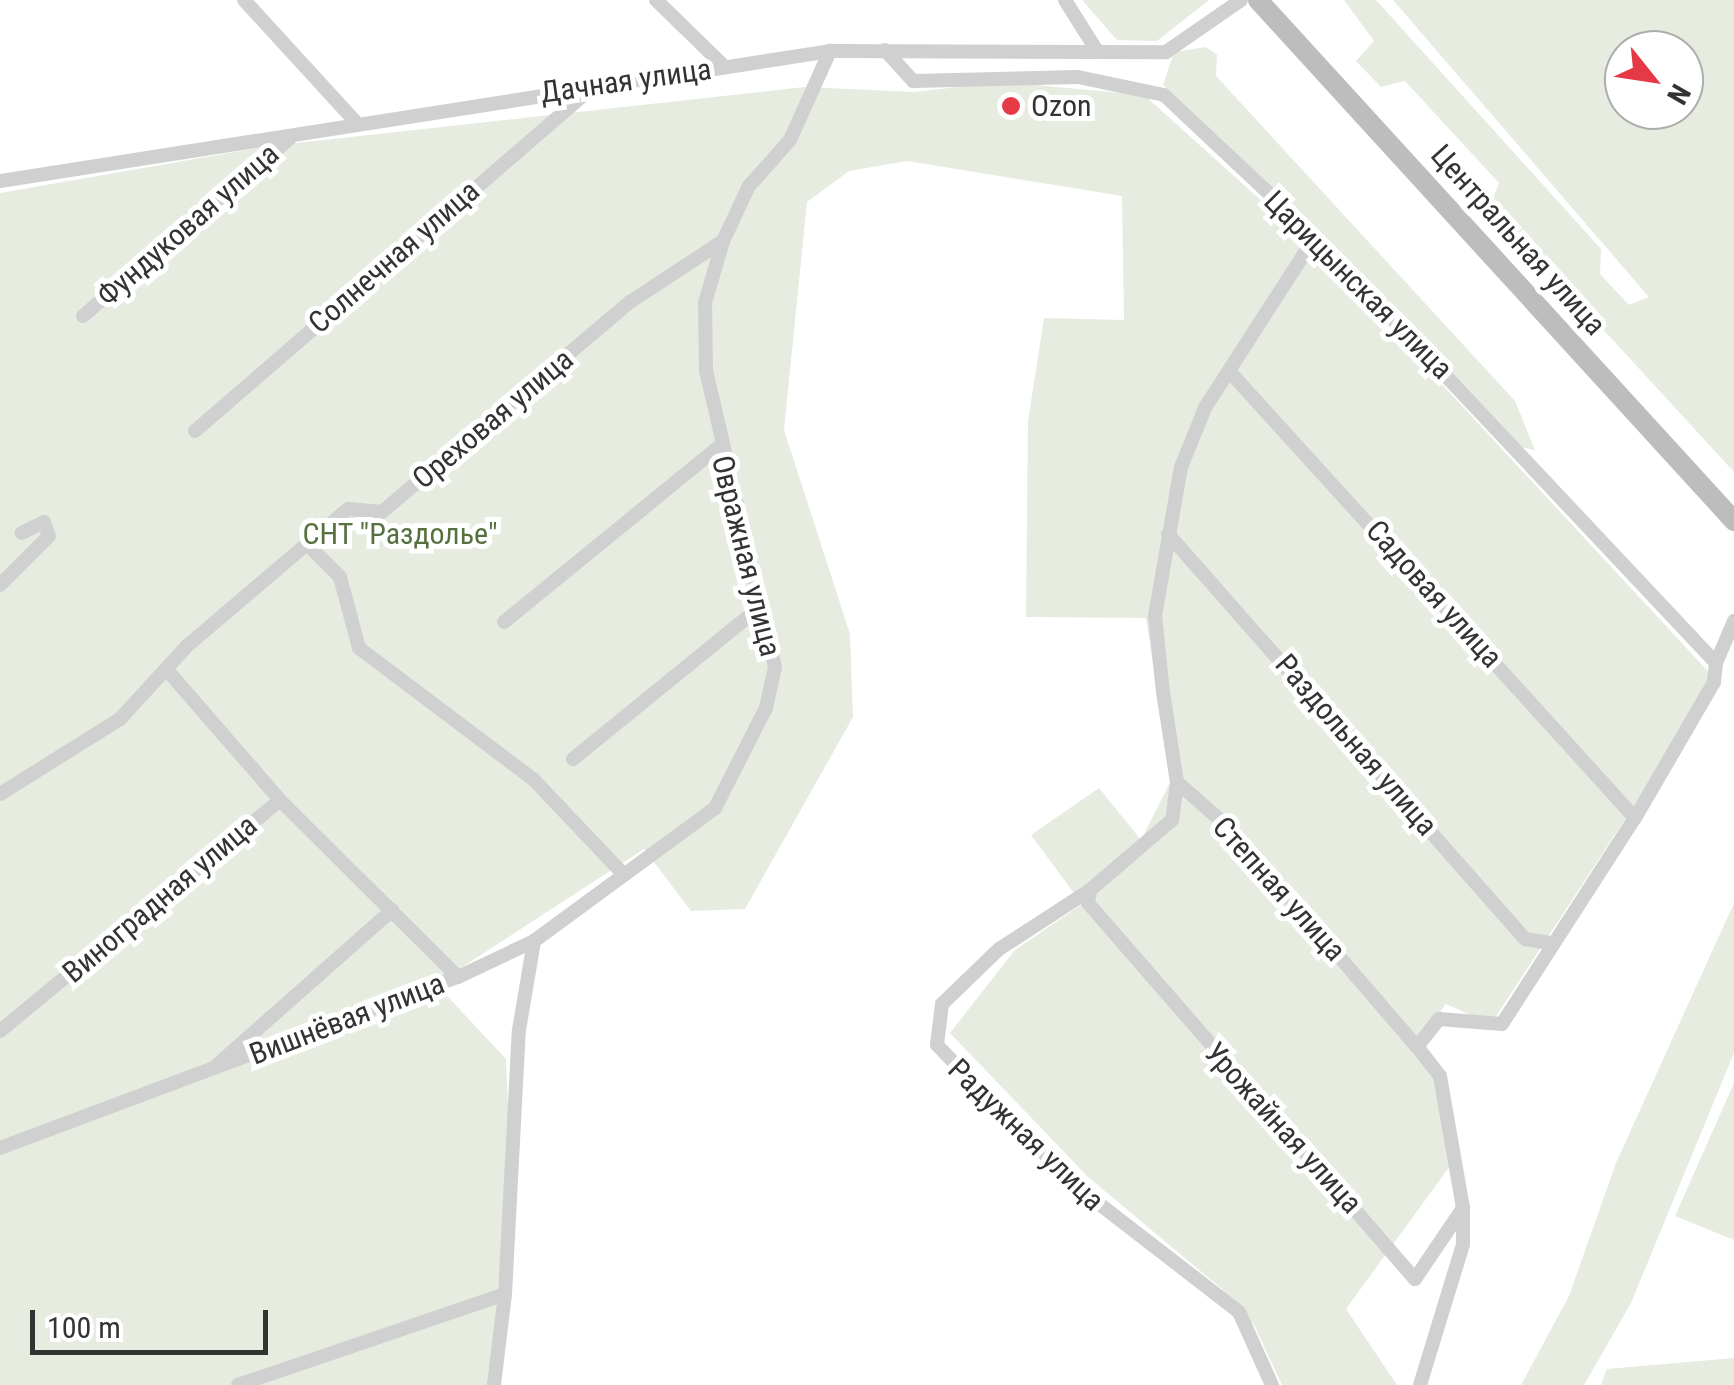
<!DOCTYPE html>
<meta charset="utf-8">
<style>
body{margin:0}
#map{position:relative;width:1734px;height:1385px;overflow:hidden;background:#fff;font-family:"Roboto Condensed",sans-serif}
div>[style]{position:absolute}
.green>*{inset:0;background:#e6ecdf}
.street>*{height:14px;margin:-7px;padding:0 7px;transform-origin:7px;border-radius:7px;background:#d0d0d0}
.secondary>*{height:20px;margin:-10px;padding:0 10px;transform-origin:10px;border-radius:10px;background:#bdbdbd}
.dots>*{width:28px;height:28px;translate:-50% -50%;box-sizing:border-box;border:5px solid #fff;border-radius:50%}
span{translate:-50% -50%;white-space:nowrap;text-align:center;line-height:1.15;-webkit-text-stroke:10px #fff;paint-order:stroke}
.street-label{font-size:30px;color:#333}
.poi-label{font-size:30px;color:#333}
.left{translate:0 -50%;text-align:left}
.park-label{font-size:30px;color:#56703f}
.north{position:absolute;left:1604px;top:30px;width:100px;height:100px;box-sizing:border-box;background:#fff;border:2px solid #adadad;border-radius:50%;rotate:120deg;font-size:28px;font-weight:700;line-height:40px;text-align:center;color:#333}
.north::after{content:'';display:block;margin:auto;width:35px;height:45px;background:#e63946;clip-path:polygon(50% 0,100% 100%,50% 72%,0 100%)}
.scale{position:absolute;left:30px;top:1310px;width:238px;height:45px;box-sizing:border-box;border:5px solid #333;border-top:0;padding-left:12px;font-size:30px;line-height:35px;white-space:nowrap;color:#333;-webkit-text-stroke:8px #fff;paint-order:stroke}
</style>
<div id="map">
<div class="green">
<i style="clip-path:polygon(1082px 0,1209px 0,1157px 41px,1117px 40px)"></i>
<i style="clip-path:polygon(evenodd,1344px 0,1376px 0,1601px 249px,1600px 274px,1629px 305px,1649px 297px,1393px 0,1734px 0,1734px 472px,1509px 227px,1487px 214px,1499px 183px,1405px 81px,1381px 87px,1356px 61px,1374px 41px,1344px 0,1624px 50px,1684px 50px,1684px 110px,1624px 110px,1624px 50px)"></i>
<i style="clip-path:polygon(1206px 47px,1217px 55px,1216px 76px,1515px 401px,1535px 450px,1515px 446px,1163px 85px,1174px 52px)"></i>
<i style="clip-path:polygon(1002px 82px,1144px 95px,1325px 258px,1716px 680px,1491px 1024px,1446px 1004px,1412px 1050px,1441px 1087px,1450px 1166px,1346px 1309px,1397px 1385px,1282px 1385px,1254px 1325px,1222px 1289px,1088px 1177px,950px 1033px,1014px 951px,1082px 904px,1031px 835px,1099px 788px,1141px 840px,1171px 781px,1146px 618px,1026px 617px,1028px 421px,1044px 318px,1124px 320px,1122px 196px,907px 161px,849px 171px,807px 202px,784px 430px,850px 634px,853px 717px,745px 909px,691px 911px,644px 849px,436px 984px,506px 1059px,510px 1151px,490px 1385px,0 1385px,0 193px,269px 146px,804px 87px,914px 92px)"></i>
<i style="clip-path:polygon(1734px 903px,1734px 1053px,1631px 1303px,1584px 1385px,1521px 1385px,1569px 1296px,1616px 1163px)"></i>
<i style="clip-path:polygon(1734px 1083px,1734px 1240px,1675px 1216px)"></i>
<i style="clip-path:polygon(1734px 1358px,1734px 1385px,1601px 1385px,1607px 1369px)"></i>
</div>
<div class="street">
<i style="left:244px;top:0;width:164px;rotate:47.5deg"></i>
<i style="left:656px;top:0;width:96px;rotate:44.2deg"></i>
<i style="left:1065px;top:0;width:60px;rotate:57.9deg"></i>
<i style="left:885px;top:50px;width:42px;rotate:47.9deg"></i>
<i style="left:913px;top:81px;width:165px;rotate:-1.4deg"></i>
<i style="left:1078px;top:77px;width:88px;rotate:11.8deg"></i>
<i style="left:1164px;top:95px;width:207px;rotate:43.2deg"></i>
<i style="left:1315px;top:237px;width:585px;rotate:46.73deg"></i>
<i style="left:1716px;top:663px;width:46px;rotate:-66.8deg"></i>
<i style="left:0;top:181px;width:840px;rotate:-8.9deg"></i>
<i style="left:830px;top:51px;width:336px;rotate:0.2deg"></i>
<i style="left:1166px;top:52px;width:91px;rotate:-34.7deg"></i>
<i style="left:1315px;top:237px;width:203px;rotate:122.8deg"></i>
<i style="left:1205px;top:408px;width:64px;rotate:112.1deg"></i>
<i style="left:1181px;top:467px;width:151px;rotate:99.9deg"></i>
<i style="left:1155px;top:616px;width:76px;rotate:84deg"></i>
<i style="left:1163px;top:692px;width:91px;rotate:81.2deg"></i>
<i style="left:1177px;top:782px;width:65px;rotate:41.3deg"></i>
<i style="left:1226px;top:825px;width:293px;rotate:49.3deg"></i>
<i style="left:1417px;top:1047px;width:36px;rotate:-52deg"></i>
<i style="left:1439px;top:1019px;width:63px;rotate:4.5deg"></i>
<i style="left:1502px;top:1024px;width:245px;rotate:-57.2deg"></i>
<i style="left:1635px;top:818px;width:157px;rotate:-59.8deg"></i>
<i style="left:1714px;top:682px;width:19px;rotate:-84deg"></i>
<i style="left:83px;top:316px;width:274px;rotate:-40.7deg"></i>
<i style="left:1230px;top:372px;width:602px;rotate:47.76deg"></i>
<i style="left:195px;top:431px;width:527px;rotate:-40.85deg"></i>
<i style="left:1168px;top:534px;width:540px;rotate:48.6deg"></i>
<i style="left:1525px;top:939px;width:24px;rotate:9deg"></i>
<i style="left:307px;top:544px;width:47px;rotate:45deg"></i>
<i style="left:340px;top:577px;width:73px;rotate:75deg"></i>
<i style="left:359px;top:648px;width:219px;rotate:37deg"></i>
<i style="left:534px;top:780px;width:131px;rotate:46.5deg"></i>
<i style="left:0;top:585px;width:69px;rotate:-45deg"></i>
<i style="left:49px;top:536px;width:15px;rotate:-110deg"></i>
<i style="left:44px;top:522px;width:25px;rotate:154deg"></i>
<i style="left:504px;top:622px;width:279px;rotate:-39.2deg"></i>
<i style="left:573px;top:759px;width:241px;rotate:-39.1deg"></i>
<i style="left:1177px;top:782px;width:38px;rotate:97deg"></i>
<i style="left:1172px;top:820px;width:108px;rotate:139.5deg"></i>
<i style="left:1090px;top:890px;width:13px;rotate:99deg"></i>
<i style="left:1088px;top:903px;width:498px;rotate:49deg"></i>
<i style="left:1415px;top:1279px;width:86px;rotate:-55.9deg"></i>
<i style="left:1463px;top:1208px;width:134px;rotate:-99.9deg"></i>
<i style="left:1440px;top:1076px;width:37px;rotate:-128deg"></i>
<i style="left:0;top:794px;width:142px;rotate:-32deg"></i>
<i style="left:120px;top:719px;width:99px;rotate:-47.5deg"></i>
<i style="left:187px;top:646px;width:211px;rotate:-40.4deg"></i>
<i style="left:348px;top:509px;width:34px;rotate:5deg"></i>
<i style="left:382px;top:512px;width:325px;rotate:-40.3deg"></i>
<i style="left:630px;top:302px;width:111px;rotate:-33.3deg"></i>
<i style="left:723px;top:241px;width:61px;rotate:-64.7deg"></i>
<i style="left:749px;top:186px;width:62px;rotate:-48.3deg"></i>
<i style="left:790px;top:140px;width:98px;rotate:-65.8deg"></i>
<i style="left:1090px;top:890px;width:108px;rotate:147deg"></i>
<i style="left:999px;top:949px;width:79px;rotate:136deg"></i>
<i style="left:942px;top:1004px;width:41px;rotate:97deg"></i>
<i style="left:937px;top:1045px;width:187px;rotate:45.9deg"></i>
<i style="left:1067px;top:1179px;width:217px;rotate:37.7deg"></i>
<i style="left:1239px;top:1312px;width:80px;rotate:65.7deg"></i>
<i style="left:458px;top:977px;width:84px;rotate:-25.3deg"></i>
<i style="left:534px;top:941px;width:225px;rotate:-36.3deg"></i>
<i style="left:715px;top:808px;width:112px;rotate:-63deg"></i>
<i style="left:766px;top:708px;width:42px;rotate:-77.6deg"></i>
<i style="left:775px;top:667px;width:304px;rotate:-103.1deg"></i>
<i style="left:706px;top:371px;width:68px;rotate:-90.8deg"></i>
<i style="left:705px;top:303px;width:65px;rotate:-73.8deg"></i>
<i style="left:0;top:1031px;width:363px;rotate:-39.5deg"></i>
<i style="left:280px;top:800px;width:171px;rotate:-131deg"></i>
<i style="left:217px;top:1065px;width:234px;rotate:-41.5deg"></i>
<i style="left:0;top:1148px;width:489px;rotate:-20.5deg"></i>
<i style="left:458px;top:977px;width:251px;rotate:-135.2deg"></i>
<i style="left:238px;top:1385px;width:282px;rotate:-18.8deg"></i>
<i style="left:505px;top:1294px;width:264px;rotate:-87deg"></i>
<i style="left:519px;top:1030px;width:90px;rotate:-80.4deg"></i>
<i style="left:494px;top:1385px;width:92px;rotate:-83.1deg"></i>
<i style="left:1420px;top:1385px;width:147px;rotate:-73deg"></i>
<i style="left:1463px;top:1244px;width:32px;rotate:-90deg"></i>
</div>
<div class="secondary">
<i style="left:1258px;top:0;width:706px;rotate:47.58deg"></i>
</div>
<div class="dots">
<i style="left:1011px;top:106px;background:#e63946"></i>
</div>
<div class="street-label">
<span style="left:626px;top:81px;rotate:-8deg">Дачная улица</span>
<span style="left:188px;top:225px;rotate:-41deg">Фундуковая улица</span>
<span style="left:1518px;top:240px;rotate:48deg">Центральная улица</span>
<span style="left:394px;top:257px;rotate:-41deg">Солнечная улица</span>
<span style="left:1358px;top:285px;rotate:45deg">Царицынская улица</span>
<span style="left:493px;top:419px;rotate:-40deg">Ореховая улица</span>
<span style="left:746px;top:556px;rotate:76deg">Овражная улица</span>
<span style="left:1434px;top:594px;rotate:48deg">Садовая улица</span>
<span style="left:1356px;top:745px;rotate:49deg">Раздольная улица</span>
<span style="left:1279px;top:889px;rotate:48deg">Степная улица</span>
<span style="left:160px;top:899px;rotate:-40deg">Виноградная улица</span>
<span style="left:347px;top:1019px;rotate:-21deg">Вишнёвая улица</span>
<span style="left:1283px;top:1128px;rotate:48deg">Урожайная улица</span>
<span style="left:1026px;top:1135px;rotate:44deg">Радужная улица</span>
</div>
<div class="poi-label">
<span class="left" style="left:1031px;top:106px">Ozon</span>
</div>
<div class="park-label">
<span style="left:400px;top:534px">СНТ "Раздолье"</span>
</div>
<div class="north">N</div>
<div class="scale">100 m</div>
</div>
